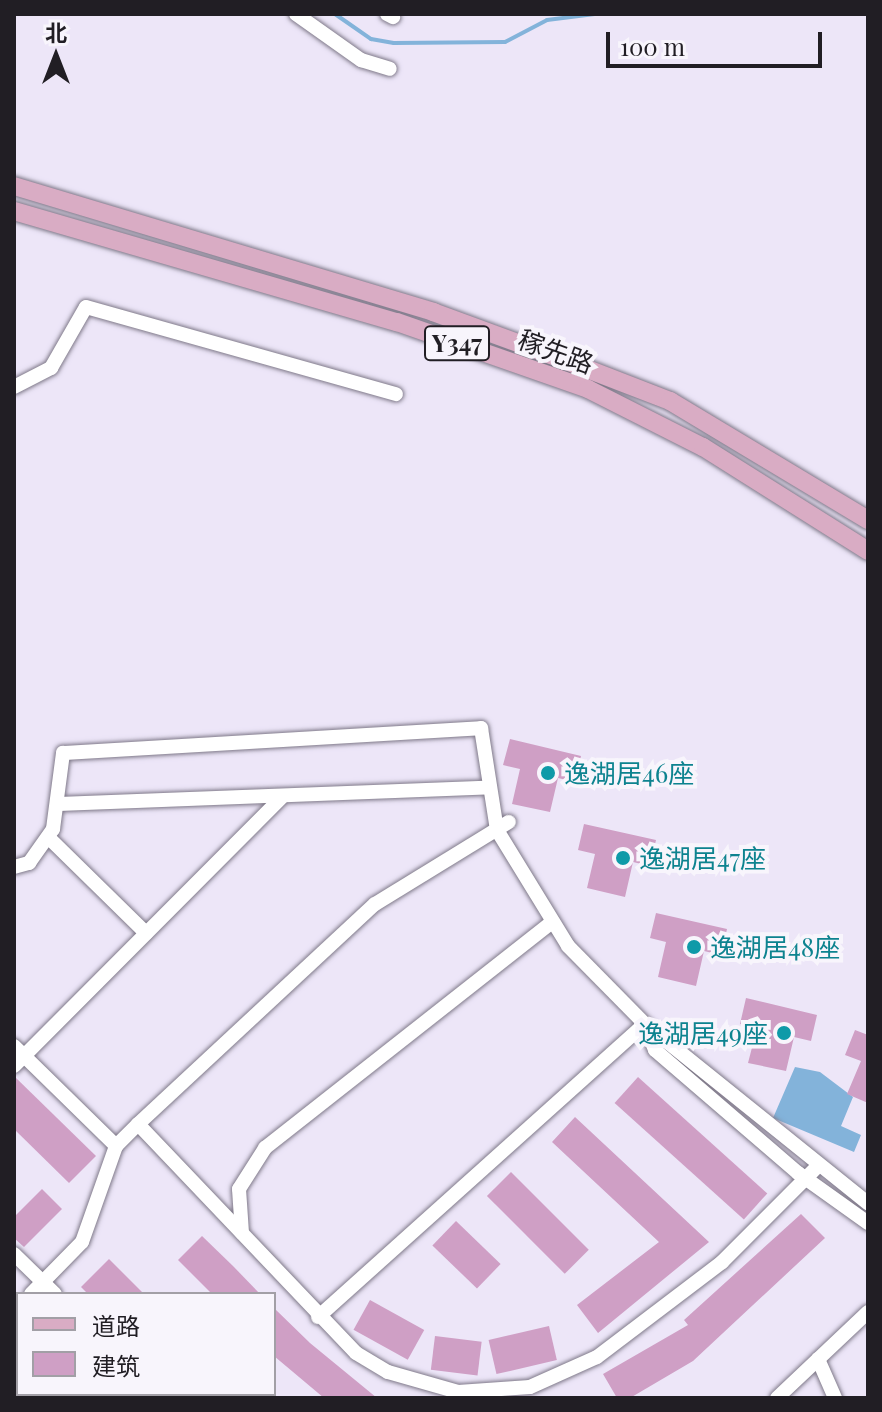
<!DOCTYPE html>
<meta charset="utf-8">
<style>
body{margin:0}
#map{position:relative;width:882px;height:1412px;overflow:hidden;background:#ede6f8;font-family:"Playfair Display","Noto Sans SC",serif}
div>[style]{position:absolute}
.water>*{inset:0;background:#83b3da}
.stream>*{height:4px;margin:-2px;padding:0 2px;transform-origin:2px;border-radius:2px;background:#83b3da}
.building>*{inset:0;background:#cf9fc5;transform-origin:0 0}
.roads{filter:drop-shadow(0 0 2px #7f7989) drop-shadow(0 0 2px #7f7989)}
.minor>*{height:14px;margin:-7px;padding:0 7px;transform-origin:7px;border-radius:7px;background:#fff}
.major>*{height:18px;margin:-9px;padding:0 9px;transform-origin:9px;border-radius:9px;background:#d9acc4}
.dots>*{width:22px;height:22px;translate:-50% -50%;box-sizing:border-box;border:4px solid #f8f5fc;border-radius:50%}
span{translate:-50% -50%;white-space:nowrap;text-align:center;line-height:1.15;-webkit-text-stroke:8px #f8f5fc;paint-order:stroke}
.shield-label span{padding:2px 6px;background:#f8f5fc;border:2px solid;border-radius:6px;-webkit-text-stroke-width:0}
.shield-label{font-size:24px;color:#211e24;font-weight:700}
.street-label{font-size:26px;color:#211e24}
.culture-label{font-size:26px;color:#0d838f}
.left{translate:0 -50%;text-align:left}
.right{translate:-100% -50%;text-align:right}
.frame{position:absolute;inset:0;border:16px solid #211e24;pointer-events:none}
.legend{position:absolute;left:16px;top:1292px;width:260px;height:104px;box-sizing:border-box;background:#f8f5fc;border:2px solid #a29fa6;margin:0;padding:10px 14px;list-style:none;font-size:24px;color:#211e24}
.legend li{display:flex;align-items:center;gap:16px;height:40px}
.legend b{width:40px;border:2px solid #a29fa6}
.north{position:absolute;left:16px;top:16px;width:80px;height:80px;-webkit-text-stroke:6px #f8f5fc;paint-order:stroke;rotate:0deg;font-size:22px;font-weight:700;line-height:32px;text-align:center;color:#211e24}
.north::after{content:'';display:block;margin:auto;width:28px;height:36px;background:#211e24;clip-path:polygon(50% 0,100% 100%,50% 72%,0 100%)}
.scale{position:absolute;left:606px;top:32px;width:216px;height:36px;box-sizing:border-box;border:4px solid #211e24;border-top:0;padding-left:10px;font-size:24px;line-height:28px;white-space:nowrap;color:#211e24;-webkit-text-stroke:6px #f8f5fc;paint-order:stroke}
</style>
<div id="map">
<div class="water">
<i style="clip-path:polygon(795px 1067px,820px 1072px,853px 1097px,841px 1126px,861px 1135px,854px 1152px,773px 1118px)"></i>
</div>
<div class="stream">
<i style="left:335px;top:14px;width:44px;rotate:34.8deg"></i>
<i style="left:371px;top:39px;width:23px;rotate:10deg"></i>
<i style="left:394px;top:43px;width:111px;rotate:-0.5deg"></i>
<i style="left:505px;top:42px;width:47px;rotate:-27.6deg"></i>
<i style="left:547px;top:20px;width:48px;rotate:-7.1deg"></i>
</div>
<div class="building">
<i style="clip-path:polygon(510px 739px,581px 756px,575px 782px,558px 778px,550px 812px,512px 804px,520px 769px,503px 765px)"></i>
<i style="clip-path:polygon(584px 824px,656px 840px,650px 866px,633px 862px,625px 897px,587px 888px,595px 854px,578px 850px)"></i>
<i style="clip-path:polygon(656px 913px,727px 929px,721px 955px,704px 951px,696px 986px,658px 977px,666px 942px,650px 938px)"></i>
<i style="clip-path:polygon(746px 998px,817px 1015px,811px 1041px,794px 1037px,786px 1071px,748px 1063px,757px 1028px,740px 1024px)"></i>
<i style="clip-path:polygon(855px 1030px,868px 1035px,868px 1103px,847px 1094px,861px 1061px,845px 1055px)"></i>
<i style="clip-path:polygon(14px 1076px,96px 1156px,69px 1183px,14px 1129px)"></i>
<i style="left:638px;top:1077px;width:174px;height:35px;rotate:42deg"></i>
<i style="clip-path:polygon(575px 1117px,709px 1242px,598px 1333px,577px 1305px,659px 1242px,552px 1142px)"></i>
<i style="left:511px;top:1172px;width:110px;height:34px;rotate:45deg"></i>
<i style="clip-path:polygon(42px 1189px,62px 1209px,24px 1247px,14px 1238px,14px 1217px)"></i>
<i style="clip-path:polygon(801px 1214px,825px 1238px,693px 1361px,630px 1398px,617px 1398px,603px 1374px,688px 1325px,684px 1320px)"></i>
<i style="left:456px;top:1221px;width:62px;height:34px;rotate:44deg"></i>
<i style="clip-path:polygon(202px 1236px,233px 1266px,260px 1294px,212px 1294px,178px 1260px)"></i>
<i style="clip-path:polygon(109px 1259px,144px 1294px,88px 1294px,81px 1287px)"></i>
<i style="left:370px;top:1300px;width:62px;height:34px;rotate:29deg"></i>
<i style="clip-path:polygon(274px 1308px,310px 1343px,377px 1398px,324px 1398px,274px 1356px)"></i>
<i style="left:549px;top:1326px;width:35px;height:62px;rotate:77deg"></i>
<i style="left:435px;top:1336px;width:47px;height:34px;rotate:7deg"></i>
</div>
<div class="roads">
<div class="minor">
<i style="left:296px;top:14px;width:80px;rotate:35.3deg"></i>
<i style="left:361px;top:60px;width:30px;rotate:17deg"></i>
<i style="left:387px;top:14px;width:7px;rotate:27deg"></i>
<i style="left:14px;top:387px;width:42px;rotate:-27.2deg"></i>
<i style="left:51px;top:368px;width:70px;rotate:-60.2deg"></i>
<i style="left:86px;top:307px;width:322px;rotate:15.7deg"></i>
<i style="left:59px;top:804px;width:426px;rotate:-2.2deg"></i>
<i style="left:49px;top:838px;width:136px;rotate:44.4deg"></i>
<i style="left:14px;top:867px;width:16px;rotate:-15deg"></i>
<i style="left:29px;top:863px;width:42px;rotate:-54.8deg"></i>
<i style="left:53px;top:829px;width:77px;rotate:-82.5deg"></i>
<i style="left:63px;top:753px;width:419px;rotate:-3.4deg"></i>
<i style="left:481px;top:728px;width:103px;rotate:81.1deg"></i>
<i style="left:497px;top:830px;width:136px;rotate:58.5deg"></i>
<i style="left:568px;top:946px;width:110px;rotate:45.4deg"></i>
<i style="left:645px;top:1024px;width:286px;rotate:38.8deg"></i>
<i style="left:645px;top:1025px;width:27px;rotate:68deg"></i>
<i style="left:655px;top:1050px;width:189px;rotate:40.7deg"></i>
<i style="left:798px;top:1173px;width:86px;rotate:35.5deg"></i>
<i style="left:14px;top:1046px;width:143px;rotate:44.4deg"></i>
<i style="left:14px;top:1066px;width:381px;rotate:-45.1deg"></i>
<i style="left:138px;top:1124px;width:316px;rotate:46.4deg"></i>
<i style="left:356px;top:1353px;width:37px;rotate:31deg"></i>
<i style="left:388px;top:1372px;width:73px;rotate:15.9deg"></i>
<i style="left:458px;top:1392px;width:72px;rotate:-4deg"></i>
<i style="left:530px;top:1387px;width:73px;rotate:-24.1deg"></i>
<i style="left:597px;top:1357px;width:157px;rotate:-37.2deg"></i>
<i style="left:722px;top:1262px;width:134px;rotate:-45deg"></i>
<i style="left:242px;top:1233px;width:44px;rotate:-93.9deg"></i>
<i style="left:239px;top:1189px;width:49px;rotate:-57.6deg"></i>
<i style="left:265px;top:1148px;width:364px;rotate:-38.2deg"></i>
<i style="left:14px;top:1254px;width:57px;rotate:44.3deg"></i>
<i style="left:31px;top:1294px;width:73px;rotate:-45.6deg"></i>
<i style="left:82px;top:1242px;width:102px;rotate:-70.5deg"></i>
<i style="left:116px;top:1146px;width:31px;rotate:-45deg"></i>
<i style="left:138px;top:1124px;width:323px;rotate:-42.9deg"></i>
<i style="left:375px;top:904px;width:157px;rotate:-31.5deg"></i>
<i style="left:14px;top:1311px;width:6px;rotate:-45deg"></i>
<i style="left:318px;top:1317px;width:439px;rotate:-41.9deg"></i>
<i style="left:818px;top:1359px;width:43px;rotate:66.4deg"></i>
<i style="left:158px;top:1394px;width:6px;rotate:45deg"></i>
<i style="left:777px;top:1398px;width:125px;rotate:-43.4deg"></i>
</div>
<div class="major">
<i style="left:14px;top:186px;width:438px;rotate:16.7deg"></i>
<i style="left:433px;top:312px;width:140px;rotate:20.1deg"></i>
<i style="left:564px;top:360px;width:114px;rotate:21.1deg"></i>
<i style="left:670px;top:401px;width:231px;rotate:31deg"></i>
<i style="left:14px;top:211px;width:399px;rotate:16.2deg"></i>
<i style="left:397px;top:322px;width:202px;rotate:19.3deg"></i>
<i style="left:588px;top:389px;width:129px;rotate:26.8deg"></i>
<i style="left:703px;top:447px;width:195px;rotate:32.2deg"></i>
</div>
</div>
<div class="dots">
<i style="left:548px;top:773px;background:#0f9aa8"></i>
<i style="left:623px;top:858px;background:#0f9aa8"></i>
<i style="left:694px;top:947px;background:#0f9aa8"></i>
<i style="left:784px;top:1033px;background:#0f9aa8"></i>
</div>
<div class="shield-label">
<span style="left:457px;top:343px">Y347</span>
</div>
<div class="street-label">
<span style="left:556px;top:351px;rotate:20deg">稼先路</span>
</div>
<div class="culture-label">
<span class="left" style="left:564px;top:773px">逸湖居46座</span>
<span class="left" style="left:639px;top:858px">逸湖居47座</span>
<span class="left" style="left:710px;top:947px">逸湖居48座</span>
<span class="right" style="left:768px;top:1033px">逸湖居49座</span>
</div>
<div class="frame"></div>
<ul class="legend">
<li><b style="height:10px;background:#d9acc4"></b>道路</li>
<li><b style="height:22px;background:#cf9fc5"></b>建筑</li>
</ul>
<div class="north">北</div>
<div class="scale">100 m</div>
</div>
